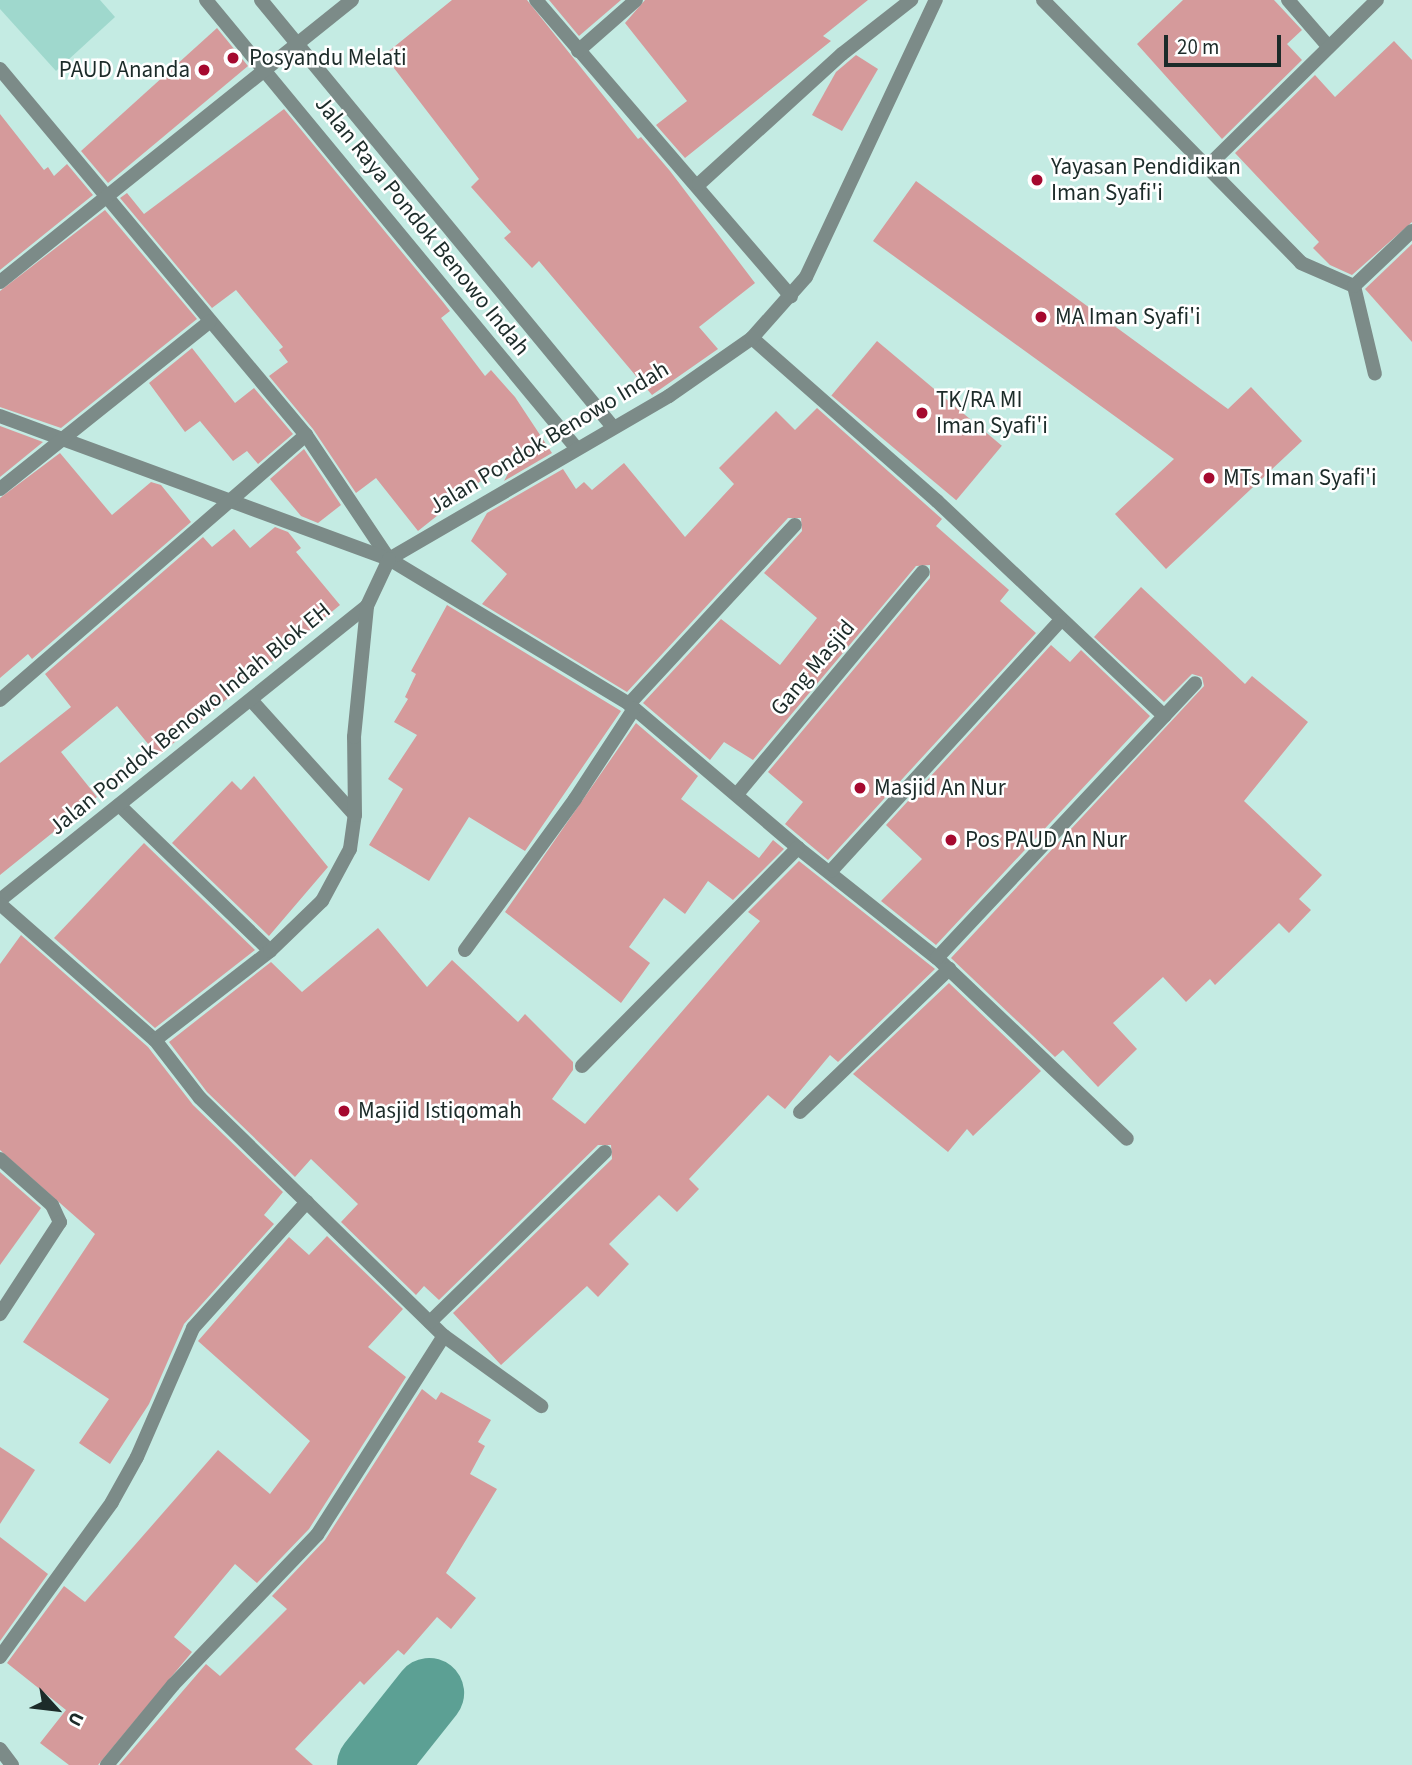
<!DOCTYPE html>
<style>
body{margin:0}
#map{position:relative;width:1412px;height:1765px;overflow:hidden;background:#c4ebe3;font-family:"Source Sans 3",sans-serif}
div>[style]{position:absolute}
.green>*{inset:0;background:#9fd8cd}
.river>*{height:70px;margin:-35px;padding:0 35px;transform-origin:35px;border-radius:35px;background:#5ca094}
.building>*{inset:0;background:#d59a9b;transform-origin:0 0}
.minor>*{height:14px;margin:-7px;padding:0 7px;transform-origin:7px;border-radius:7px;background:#7c8b88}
.dots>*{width:19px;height:19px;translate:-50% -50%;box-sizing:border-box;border:4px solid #fff;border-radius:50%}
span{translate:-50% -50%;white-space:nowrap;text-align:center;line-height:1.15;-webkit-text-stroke:5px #fff;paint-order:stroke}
.poi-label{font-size:23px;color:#1c2b29}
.left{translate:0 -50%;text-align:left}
.right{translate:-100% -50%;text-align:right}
.street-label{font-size:23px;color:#1c2b29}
.north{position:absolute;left:21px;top:1674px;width:70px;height:70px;-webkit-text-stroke:5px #fff;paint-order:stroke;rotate:117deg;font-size:19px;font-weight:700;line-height:28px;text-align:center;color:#1c2b29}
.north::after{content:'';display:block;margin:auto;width:24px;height:32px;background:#1c2b29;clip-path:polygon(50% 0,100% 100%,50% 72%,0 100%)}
.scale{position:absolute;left:1164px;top:35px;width:117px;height:32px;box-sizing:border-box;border:4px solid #1c2b29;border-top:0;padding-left:9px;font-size:21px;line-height:24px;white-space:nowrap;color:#1c2b29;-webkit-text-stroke:5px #fff;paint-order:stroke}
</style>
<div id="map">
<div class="green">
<i style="clip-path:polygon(0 0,100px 0,115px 17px,56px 71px,0 9px)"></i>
</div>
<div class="river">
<i style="left:372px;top:1765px;width:92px;rotate:-51.6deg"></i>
</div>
<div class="building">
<i style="clip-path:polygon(452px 0,527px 0,638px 139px,641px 137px,670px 171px,755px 283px,699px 327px,718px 349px,652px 395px,539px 261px,532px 268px,504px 238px,511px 232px,471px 187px,479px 179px,384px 55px)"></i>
<i style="clip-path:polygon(549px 0,621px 0,579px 36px)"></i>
<i style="clip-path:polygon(645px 0,868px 0,823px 36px,831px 41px,685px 158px,656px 125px,687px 101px,625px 23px)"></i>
<i style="clip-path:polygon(1183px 0,1274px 0,1302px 30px,1287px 44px,1302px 60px,1222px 139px,1137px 44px)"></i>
<i style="clip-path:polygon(217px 28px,248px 66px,108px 183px,81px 151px)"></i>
<i style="clip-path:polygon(1394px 41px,1412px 60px,1412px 222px,1352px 275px,1330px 265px,1313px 248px,1319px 242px,1235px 153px,1315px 75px,1335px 97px)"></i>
<i style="clip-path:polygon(856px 55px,878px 69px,842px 131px,812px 115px,836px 72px)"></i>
<i style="clip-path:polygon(284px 109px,443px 302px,450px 311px,441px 318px,485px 376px,491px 370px,515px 397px,552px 453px,504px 481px,521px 449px,418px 531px,376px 478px,356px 493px,313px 429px,269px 376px,288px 362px,279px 350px,283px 347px,236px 290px,212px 308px,120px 198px,127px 193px,144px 214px)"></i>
<i style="clip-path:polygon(0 114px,44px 170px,48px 167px,54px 176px,67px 164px,93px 195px,0 270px)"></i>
<i style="clip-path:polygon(916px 181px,1228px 409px,1251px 387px,1302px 441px,1166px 569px,1115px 514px,1174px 459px,873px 241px)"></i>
<i style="clip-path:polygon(105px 210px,197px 319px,61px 428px,0 407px,0 291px)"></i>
<i style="clip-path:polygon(1412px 244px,1412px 342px,1365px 289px)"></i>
<i style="left:877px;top:341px;width:163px;height:71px;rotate:40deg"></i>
<i style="clip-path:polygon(192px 348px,235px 403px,254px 388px,293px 434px,258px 464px,247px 451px,233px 461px,200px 421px,185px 432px,149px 383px)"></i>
<i style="clip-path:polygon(817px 408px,942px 519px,936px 526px,1009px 590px,1000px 601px,1036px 633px,828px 860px,785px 824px,803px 802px,768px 772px,930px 578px,930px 565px,916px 566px,753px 760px,724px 742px,710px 760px,643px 703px,721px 619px,780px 665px,817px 618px,764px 573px,802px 531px,801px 518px,788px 518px,627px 692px,482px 604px,507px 574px,471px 541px,487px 513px,563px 469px,576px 489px,584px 482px,592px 490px,624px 463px,685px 537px,734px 484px,719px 468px,776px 411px,795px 430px)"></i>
<i style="clip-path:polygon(0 426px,43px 442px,0 477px)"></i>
<i style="clip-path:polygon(304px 449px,341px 505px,318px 523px,301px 516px,270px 479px)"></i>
<i style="clip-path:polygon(60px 453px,112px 515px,151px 482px,161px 485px,191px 522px,32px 659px,28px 654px,0 678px,0 498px)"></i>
<i style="clip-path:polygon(275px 527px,288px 532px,301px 548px,296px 552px,340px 605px,158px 756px,117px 706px,61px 752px,97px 797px,0 875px,0 763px,71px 707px,45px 674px,203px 537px,212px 547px,234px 529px,250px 548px)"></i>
<i style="clip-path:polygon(1141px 587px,1245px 684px,1252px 676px,1308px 722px,1244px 801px,1322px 875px,1299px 899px,1311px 910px,1289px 933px,1279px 923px,1215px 985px,1210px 979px,1186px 1002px,1163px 977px,1113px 1023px,1137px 1049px,1098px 1087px,1063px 1050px,1055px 1057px,951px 958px,1204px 686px,1202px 677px,1192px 674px,1164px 702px,1094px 637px)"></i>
<i style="clip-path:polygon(447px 605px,621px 711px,525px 851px,469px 817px,429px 881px,369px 845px,403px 789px,388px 779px,417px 735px,394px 722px,408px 699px,405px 697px,416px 674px,411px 671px)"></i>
<i style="clip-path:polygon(1051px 645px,1070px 662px,1081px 650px,1150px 716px,936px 945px,881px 901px,922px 859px,886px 825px)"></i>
<i style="clip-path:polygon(636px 723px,698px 776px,681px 799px,759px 858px,773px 840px,784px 849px,733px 900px,708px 881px,685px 914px,664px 898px,629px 947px,650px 963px,621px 1003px,505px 912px)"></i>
<i style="clip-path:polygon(254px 776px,328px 867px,269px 936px,172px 843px,232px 781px,241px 790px)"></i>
<i style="clip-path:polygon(144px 843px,255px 950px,155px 1028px,54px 938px)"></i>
<i style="clip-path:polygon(799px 861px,935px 969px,838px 1062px,830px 1055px,785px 1109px,768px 1095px,689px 1179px,699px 1189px,677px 1212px,659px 1195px,609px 1244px,629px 1264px,598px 1297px,587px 1286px,501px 1365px,453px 1313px,612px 1159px,611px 1145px,598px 1145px,439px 1300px,424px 1286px,416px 1295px,341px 1222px,358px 1204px,311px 1159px,295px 1177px,207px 1092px,169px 1042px,271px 962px,302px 992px,378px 928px,427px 987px,452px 960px,518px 1022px,525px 1014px,573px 1062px,573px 1070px,552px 1099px,585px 1124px,760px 921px,748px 912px)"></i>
<i style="clip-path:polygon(21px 935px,148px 1047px,193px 1105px,283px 1192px,264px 1215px,274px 1224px,184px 1324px,149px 1404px,110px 1464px,79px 1443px,109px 1399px,23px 1342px,95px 1234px,0 1150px,0 964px)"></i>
<i style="clip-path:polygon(949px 983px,1041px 1071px,973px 1136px,967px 1129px,948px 1152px,853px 1074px)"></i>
<i style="clip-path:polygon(0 1172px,41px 1208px,0 1265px)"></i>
<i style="clip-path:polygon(327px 1236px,403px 1309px,368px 1347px,406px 1377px,309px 1529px,257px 1583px,235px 1564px,174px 1637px,192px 1652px,98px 1765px,69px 1765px,40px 1743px,66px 1710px,7px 1663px,64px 1586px,85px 1602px,218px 1450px,270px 1494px,310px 1441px,198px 1341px,289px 1237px,309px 1255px)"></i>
<i style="clip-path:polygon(422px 1389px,436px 1400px,441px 1392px,491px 1420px,478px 1442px,485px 1446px,470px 1474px,497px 1489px,446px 1573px,476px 1598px,451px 1629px,437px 1617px,404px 1655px,398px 1650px,364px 1685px,360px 1681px,295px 1749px,313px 1765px,119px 1765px,206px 1664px,220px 1676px,287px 1609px,272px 1596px,325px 1540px)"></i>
<i style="clip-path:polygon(0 1447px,35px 1470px,0 1524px)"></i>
<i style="clip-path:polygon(0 1537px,48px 1574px,0 1641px)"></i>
</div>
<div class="minor">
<i style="left:206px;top:0;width:582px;rotate:50.43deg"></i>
<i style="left:261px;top:0;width:553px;rotate:50.5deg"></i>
<i style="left:536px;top:0;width:391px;rotate:49.3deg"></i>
<i style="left:1043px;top:0;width:368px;rotate:45.5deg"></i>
<i style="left:1301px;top:263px;width:58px;rotate:23.5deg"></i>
<i style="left:1288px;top:0;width:61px;rotate:49deg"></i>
<i style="left:578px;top:51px;width:77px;rotate:-41.3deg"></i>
<i style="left:0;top:69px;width:477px;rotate:50.1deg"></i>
<i style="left:306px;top:435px;width:149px;rotate:56.2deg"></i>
<i style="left:1205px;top:169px;width:241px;rotate:-44.5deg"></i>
<i style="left:699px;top:184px;width:193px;rotate:-42.3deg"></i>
<i style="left:842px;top:54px;width:88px;rotate:-38deg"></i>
<i style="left:0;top:282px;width:451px;rotate:-38.7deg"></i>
<i style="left:1354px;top:286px;width:90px;rotate:76.6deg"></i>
<i style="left:1354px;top:286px;width:80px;rotate:-43.5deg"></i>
<i style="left:752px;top:338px;width:247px;rotate:41.4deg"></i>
<i style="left:937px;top:501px;width:313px;rotate:43.4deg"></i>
<i style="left:0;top:416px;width:414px;rotate:20.2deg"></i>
<i style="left:389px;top:559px;width:280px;rotate:31.1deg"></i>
<i style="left:629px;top:704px;width:222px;rotate:40.4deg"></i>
<i style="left:798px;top:848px;width:177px;rotate:38.4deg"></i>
<i style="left:937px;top:958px;width:262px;rotate:43.6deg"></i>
<i style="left:0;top:489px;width:268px;rotate:-38.6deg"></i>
<i style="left:389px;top:559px;width:324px;rotate:-30.2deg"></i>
<i style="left:669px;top:396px;width:101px;rotate:-34.9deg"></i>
<i style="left:752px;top:338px;width:81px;rotate:-48.5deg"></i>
<i style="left:806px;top:277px;width:306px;rotate:-64.9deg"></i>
<i style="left:0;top:700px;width:405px;rotate:-40.9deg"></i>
<i style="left:251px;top:700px;width:155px;rotate:47.9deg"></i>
<i style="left:629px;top:704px;width:244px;rotate:-47.2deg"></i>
<i style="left:738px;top:793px;width:288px;rotate:-50.1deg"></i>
<i style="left:119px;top:805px;width:210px;rotate:44deg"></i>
<i style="left:831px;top:871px;width:339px;rotate:-47.5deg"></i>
<i style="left:0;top:900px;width:470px;rotate:-38.7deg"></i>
<i style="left:367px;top:606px;width:52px;rotate:-64.9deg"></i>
<i style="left:0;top:904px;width:206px;rotate:41.3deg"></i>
<i style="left:155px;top:1040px;width:145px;rotate:-37.7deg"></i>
<i style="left:270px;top:951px;width:72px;rotate:-43.9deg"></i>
<i style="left:322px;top:901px;width:59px;rotate:-61.7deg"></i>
<i style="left:350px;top:849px;width:34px;rotate:-82deg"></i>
<i style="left:355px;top:815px;width:78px;rotate:-90.7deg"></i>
<i style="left:354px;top:737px;width:132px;rotate:-84.3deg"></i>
<i style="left:465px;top:950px;width:187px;rotate:-53.9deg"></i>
<i style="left:575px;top:799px;width:108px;rotate:-56.8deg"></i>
<i style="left:937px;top:958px;width:377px;rotate:-46.8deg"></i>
<i style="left:155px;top:1040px;width:73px;rotate:52.2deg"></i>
<i style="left:200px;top:1098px;width:341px;rotate:44.3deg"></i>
<i style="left:444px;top:1336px;width:120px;rotate:35.8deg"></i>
<i style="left:582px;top:1066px;width:307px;rotate:-45.3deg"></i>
<i style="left:800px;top:1112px;width:207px;rotate:-43.8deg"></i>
<i style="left:0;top:1159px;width:69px;rotate:41.5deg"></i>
<i style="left:52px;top:1205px;width:19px;rotate:65deg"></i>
<i style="left:60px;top:1222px;width:110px;rotate:123.1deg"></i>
<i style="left:430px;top:1322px;width:244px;rotate:-44.2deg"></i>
<i style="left:0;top:1657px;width:191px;rotate:-54.1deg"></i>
<i style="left:112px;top:1502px;width:51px;rotate:-60.9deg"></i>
<i style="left:137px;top:1457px;width:141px;rotate:-66.5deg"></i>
<i style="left:193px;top:1328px;width:170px;rotate:-47.9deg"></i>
<i style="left:0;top:1749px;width:20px;rotate:53deg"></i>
<i style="left:107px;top:1765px;width:104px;rotate:-50.5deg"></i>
<i style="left:173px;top:1685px;width:208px;rotate:-46.2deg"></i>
<i style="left:317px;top:1535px;width:236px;rotate:-57.5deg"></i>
</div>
<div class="dots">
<i style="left:233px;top:58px;background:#a5092f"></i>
<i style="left:204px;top:70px;background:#a5092f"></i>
<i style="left:1037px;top:180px;background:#a5092f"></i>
<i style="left:1041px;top:317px;background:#a5092f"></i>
<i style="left:922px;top:413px;background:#a5092f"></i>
<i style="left:1209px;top:478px;background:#a5092f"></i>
<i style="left:860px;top:788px;background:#a5092f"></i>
<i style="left:951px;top:840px;background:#a5092f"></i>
<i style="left:344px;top:1111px;background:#a5092f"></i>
</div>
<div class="poi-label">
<span class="left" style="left:249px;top:58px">Posyandu Melati</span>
<span class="right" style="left:190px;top:70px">PAUD Ananda</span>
<span class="left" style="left:1051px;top:180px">Yayasan Pendidikan<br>Iman Syafi'i</span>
<span class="left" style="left:1055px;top:317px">MA Iman Syafi'i</span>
<span class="left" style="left:936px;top:413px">TK/RA MI<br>Iman Syafi'i</span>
<span class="left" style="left:1223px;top:478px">MTs Iman Syafi'i</span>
<span class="left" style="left:874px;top:788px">Masjid An Nur</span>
<span class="left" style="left:965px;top:840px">Pos PAUD An Nur</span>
<span class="left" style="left:358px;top:1111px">Masjid Istiqomah</span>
</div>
<div class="street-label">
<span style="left:422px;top:226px;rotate:51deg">Jalan Raya Pondok Benowo Indah</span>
<span style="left:549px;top:438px;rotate:-31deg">Jalan Pondok Benowo Indah</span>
<span style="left:813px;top:668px;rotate:-50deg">Gang Masjid</span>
<span style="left:190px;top:719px;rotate:-39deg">Jalan Pondok Benowo Indah Blok EH</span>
</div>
<div class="north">U</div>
<div class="scale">20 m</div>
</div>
